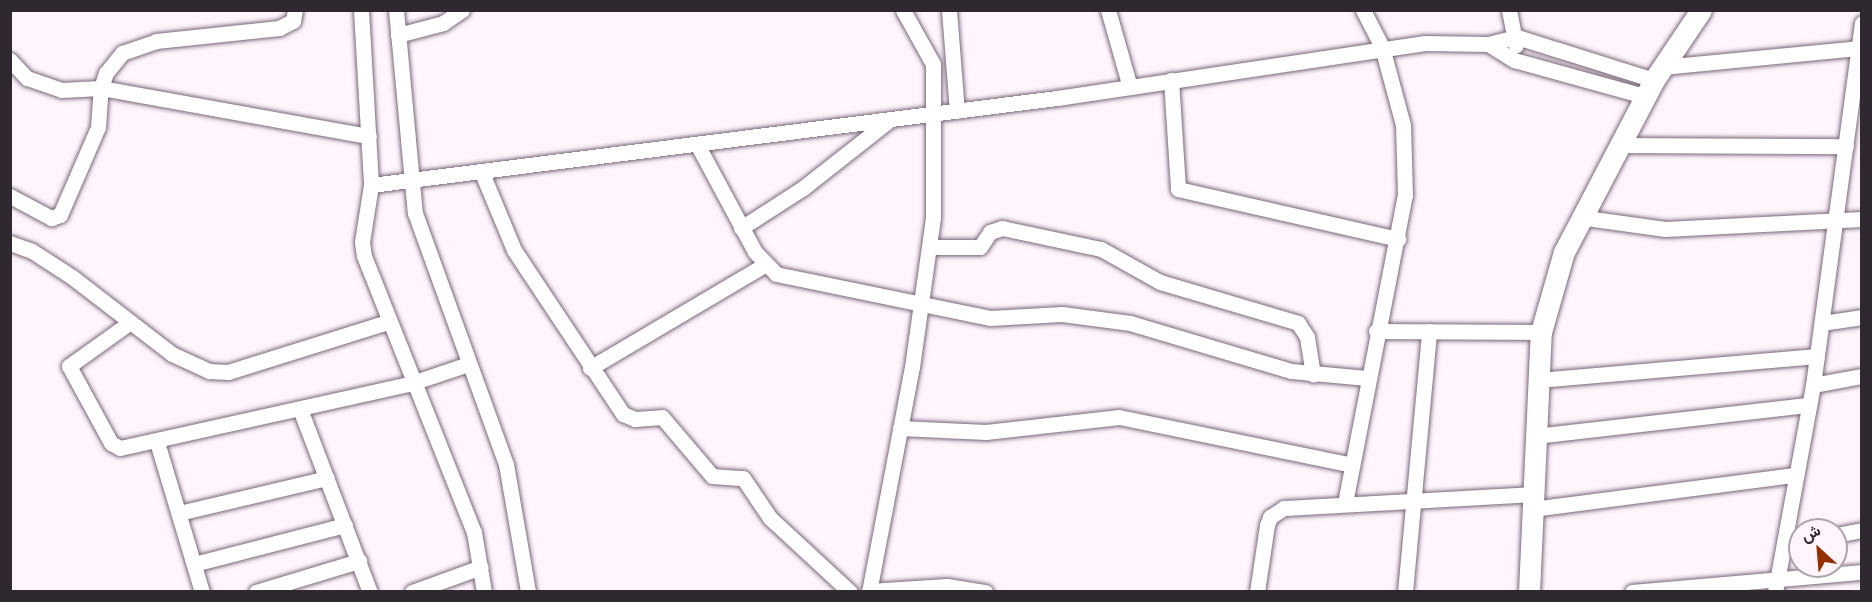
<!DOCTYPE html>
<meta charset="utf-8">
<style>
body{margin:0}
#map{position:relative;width:1872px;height:602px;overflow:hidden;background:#fef5fd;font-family:"Public Sans",Vazirmatn,sans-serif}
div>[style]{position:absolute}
.roads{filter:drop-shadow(0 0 2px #796778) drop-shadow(0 0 2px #796778)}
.street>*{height:15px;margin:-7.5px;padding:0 7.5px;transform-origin:7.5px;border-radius:7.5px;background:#fff}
.secondary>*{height:21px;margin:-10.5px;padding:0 10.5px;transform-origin:10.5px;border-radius:10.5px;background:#fff}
span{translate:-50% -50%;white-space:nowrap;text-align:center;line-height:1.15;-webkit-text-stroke:6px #fef5fd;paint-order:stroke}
.frame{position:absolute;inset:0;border:12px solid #302830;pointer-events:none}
.north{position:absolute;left:1788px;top:518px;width:60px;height:60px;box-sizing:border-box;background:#fef5fd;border:2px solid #aca3ab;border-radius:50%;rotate:334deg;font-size:16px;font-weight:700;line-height:24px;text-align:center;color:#302830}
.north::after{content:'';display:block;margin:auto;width:21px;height:27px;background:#942f00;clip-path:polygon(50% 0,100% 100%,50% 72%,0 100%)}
</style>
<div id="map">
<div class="roads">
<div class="street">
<i style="left:361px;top:10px;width:175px;rotate:86.7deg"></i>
<i style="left:371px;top:185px;width:58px;rotate:99deg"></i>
<i style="left:362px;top:242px;width:14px;rotate:82deg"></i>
<i style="left:364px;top:256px;width:297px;rotate:68.3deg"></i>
<i style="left:474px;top:532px;width:61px;rotate:80.5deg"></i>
<i style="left:396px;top:10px;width:204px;rotate:84.7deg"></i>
<i style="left:415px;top:213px;width:267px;rotate:70.1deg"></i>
<i style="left:506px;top:464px;width:130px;rotate:80.2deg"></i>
<i style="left:949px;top:10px;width:101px;rotate:85.5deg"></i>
<i style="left:1108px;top:10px;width:80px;rotate:74.1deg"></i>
<i style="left:1509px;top:10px;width:36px;rotate:79deg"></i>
<i style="left:398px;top:35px;width:47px;rotate:-14.9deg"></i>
<i style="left:443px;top:23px;width:23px;rotate:-34deg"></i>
<i style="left:1488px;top:44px;width:31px;rotate:32deg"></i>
<i style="left:1514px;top:60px;width:135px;rotate:15.5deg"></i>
<i style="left:10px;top:60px;width:25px;rotate:47deg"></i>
<i style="left:27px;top:78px;width:36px;rotate:19deg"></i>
<i style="left:61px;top:90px;width:40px;rotate:-2.9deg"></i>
<i style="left:101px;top:88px;width:272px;rotate:10.2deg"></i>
<i style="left:1662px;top:67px;width:197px;rotate:-5.5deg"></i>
<i style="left:1171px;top:80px;width:109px;rotate:86.3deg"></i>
<i style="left:1178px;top:189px;width:226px;rotate:12.8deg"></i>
<i style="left:1618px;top:145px;width:228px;rotate:0.3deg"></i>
<i style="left:698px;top:146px;width:120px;rotate:61.7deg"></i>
<i style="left:755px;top:252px;width:30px;rotate:46deg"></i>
<i style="left:776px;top:274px;width:218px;rotate:11.6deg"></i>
<i style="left:990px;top:318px;width:72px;rotate:-3.2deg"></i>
<i style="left:1062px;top:314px;width:69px;rotate:7.5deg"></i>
<i style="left:1130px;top:323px;width:168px;rotate:16.6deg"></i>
<i style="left:1291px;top:371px;width:76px;rotate:5.3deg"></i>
<i style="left:482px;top:173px;width:83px;rotate:67.4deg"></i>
<i style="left:514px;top:250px;width:197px;rotate:56.4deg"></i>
<i style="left:623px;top:414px;width:13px;rotate:23deg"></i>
<i style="left:635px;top:419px;width:27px;rotate:-4deg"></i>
<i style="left:662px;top:417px;width:77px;rotate:49.7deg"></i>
<i style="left:712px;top:476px;width:31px;rotate:4deg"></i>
<i style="left:743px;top:478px;width:48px;rotate:56deg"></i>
<i style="left:770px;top:518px;width:109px;rotate:42.8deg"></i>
<i style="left:371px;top:185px;width:691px;rotate:-7.23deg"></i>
<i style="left:1057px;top:98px;width:372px;rotate:-8.5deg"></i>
<i style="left:1425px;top:43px;width:63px;rotate:0.9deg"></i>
<i style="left:1488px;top:44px;width:30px;rotate:-14deg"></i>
<i style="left:1517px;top:37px;width:144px;rotate:17.4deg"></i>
<i style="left:10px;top:196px;width:47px;rotate:28.2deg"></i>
<i style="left:51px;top:218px;width:9px;rotate:-18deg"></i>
<i style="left:60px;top:215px;width:96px;rotate:-66.6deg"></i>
<i style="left:98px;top:127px;width:39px;rotate:-86deg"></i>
<i style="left:101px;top:88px;width:16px;rotate:-72deg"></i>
<i style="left:106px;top:73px;width:26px;rotate:-51deg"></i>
<i style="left:122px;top:53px;width:36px;rotate:-19deg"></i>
<i style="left:156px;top:41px;width:124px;rotate:-6deg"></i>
<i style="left:279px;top:28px;width:16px;rotate:-27deg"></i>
<i style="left:293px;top:21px;width:11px;rotate:-80deg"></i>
<i style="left:1579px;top:217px;width:87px;rotate:7.9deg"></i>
<i style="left:1665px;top:229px;width:197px;rotate:-2.9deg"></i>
<i style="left:741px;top:228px;width:74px;rotate:-32.8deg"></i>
<i style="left:803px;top:188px;width:107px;rotate:-38.2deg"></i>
<i style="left:10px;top:243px;width:23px;rotate:20deg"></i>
<i style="left:32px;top:251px;width:48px;rotate:33deg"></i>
<i style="left:72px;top:277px;width:126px;rotate:37.6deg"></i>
<i style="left:172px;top:354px;width:41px;rotate:24.7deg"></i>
<i style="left:209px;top:371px;width:19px;rotate:3deg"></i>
<i style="left:228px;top:372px;width:168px;rotate:-17.4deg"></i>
<i style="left:929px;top:247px;width:51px"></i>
<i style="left:980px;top:247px;width:18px;rotate:-56deg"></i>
<i style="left:990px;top:232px;width:13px;rotate:-18deg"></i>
<i style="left:1002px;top:228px;width:101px;rotate:12deg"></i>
<i style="left:1101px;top:249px;width:68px;rotate:29.2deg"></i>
<i style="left:1160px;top:282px;width:144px;rotate:16.5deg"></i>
<i style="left:1298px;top:323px;width:17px;rotate:57deg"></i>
<i style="left:1307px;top:337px;width:38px;rotate:81deg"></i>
<i style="left:129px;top:323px;width:74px;rotate:144.4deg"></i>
<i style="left:69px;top:366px;width:88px;rotate:61.4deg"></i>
<i style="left:111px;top:443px;width:10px;rotate:29deg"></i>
<i style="left:120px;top:448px;width:299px;rotate:-12.5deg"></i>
<i style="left:412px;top:383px;width:59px;rotate:-18.7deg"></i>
<i style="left:1822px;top:323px;width:40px;rotate:-8.5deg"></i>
<i style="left:1376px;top:331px;width:165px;rotate:0.3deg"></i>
<i style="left:590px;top:368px;width:202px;rotate:-30.6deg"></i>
<i style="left:1538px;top:380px;width:280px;rotate:-4.9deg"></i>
<i style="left:1813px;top:385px;width:50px;rotate:-10.4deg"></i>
<i style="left:300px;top:409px;width:196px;rotate:69.1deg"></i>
<i style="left:900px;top:428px;width:86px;rotate:2.7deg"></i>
<i style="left:986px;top:432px;width:134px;rotate:-6.4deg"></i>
<i style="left:1119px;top:417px;width:238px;rotate:11.6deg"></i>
<i style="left:1535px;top:436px;width:276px;rotate:-6.5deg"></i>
<i style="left:157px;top:442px;width:157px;rotate:73.3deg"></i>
<i style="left:1345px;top:503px;width:314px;rotate:-79deg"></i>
<i style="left:1405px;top:195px;width:70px;rotate:-91.6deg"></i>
<i style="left:1403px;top:125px;width:81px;rotate:-105.1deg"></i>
<i style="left:1382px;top:47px;width:42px;rotate:-117.2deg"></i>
<i style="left:1532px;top:509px;width:265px;rotate:-7.4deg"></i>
<i style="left:179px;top:513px;width:152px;rotate:-13.3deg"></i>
<i style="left:1836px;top:535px;width:26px;rotate:-11deg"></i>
<i style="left:1784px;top:545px;width:16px;rotate:-11deg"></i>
<i style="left:194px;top:564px;width:156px;rotate:-14.5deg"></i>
<i style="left:869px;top:591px;width:78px;rotate:-3.7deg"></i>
<i style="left:947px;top:586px;width:39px;rotate:9deg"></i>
<i style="left:256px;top:592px;width:108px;rotate:-16.8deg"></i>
<i style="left:412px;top:592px;width:73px;rotate:-19.9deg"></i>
<i style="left:869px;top:592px;width:229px;rotate:-79.2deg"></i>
<i style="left:912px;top:367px;width:151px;rotate:-82deg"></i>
<i style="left:933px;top:217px;width:153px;rotate:-90deg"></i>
<i style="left:933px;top:64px;width:62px;rotate:-119.1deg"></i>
<i style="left:1257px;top:592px;width:68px;rotate:-81.5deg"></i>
<i style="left:1267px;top:525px;width:9px;rotate:-69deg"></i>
<i style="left:1270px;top:517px;width:17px;rotate:-33deg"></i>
<i style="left:1284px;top:508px;width:248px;rotate:-3.2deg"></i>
<i style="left:1405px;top:592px;width:262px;rotate:-84.7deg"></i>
<i style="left:1632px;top:592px;width:231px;rotate:-5deg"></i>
<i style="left:1775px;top:592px;width:210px;rotate:-79.6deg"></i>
<i style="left:1813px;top:385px;width:365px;rotate:-82.3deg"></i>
</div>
<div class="secondary">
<i style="left:1529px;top:592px;width:260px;rotate:-87.4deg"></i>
<i style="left:1541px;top:332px;width:83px;rotate:-74deg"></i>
<i style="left:1564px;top:252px;width:194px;rotate:-62.4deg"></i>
<i style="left:1654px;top:80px;width:84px;rotate:-56.1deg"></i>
</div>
</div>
<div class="frame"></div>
<div class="north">ش</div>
</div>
